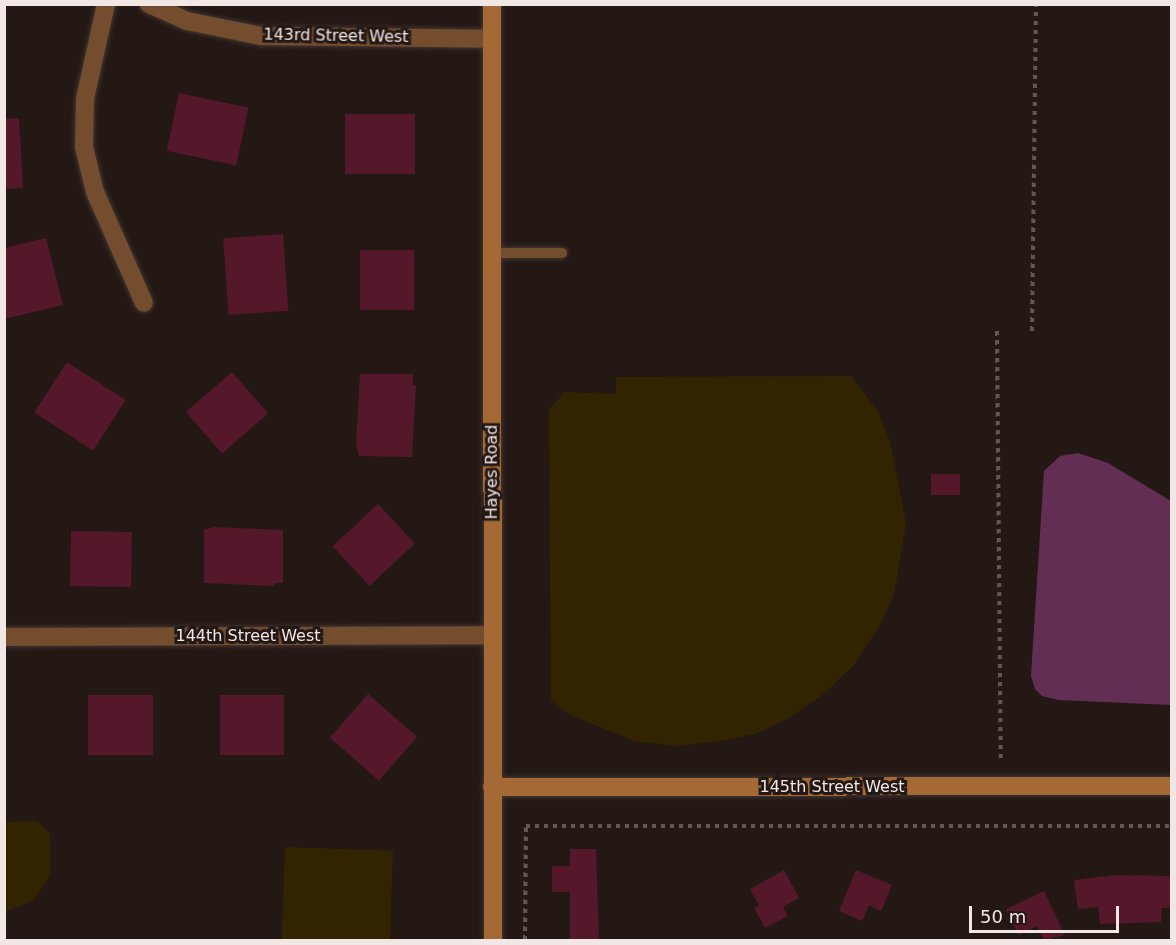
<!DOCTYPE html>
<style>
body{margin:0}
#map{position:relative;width:1176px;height:945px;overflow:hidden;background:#241815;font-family:"DejaVu Sans",sans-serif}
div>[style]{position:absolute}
.green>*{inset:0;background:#332401;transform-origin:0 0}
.water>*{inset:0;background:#622e53}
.building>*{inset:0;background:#54182a;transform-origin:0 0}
.path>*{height:4px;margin-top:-2px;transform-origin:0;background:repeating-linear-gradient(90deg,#625754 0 4.5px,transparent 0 9px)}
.roads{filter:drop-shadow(0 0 2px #413532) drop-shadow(0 0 2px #413532)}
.lane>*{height:10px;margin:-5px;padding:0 5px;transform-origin:5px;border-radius:5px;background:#734d2e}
.street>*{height:18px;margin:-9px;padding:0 9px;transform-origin:9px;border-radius:9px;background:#734d2e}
.secondary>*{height:18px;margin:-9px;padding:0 9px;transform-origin:9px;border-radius:9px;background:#a56935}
span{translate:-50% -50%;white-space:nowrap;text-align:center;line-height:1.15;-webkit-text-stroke:6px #241815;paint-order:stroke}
.street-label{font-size:16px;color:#f1e7e5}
.frame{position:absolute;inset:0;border:6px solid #f1e7e5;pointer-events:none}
.scale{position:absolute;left:969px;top:906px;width:150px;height:27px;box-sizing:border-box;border:3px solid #f1e7e5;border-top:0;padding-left:8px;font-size:18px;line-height:21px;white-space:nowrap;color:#f1e7e5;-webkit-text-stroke:4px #241815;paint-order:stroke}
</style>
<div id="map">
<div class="green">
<i style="clip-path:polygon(851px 376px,877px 410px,890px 441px,906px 523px,894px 595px,878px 629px,853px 666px,821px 696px,789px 718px,755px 734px,719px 741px,677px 746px,635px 741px,568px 714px,551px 699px,549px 409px,565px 392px,616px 394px,616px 377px)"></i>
<i style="clip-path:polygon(37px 821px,50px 834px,50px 876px,34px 900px,5px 912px,5px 822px)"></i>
<i style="left:285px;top:847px;width:108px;height:93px;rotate:2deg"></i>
</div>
<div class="water">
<i style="clip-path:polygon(1078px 453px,1108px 463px,1171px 501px,1171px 705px,1058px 700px,1042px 696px,1035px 689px,1031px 676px,1044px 471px,1060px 456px)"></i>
</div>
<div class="building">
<i style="left:179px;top:93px;width:71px;height:59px;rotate:12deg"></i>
<i style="left:345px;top:114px;width:70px;height:60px"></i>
<i style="clip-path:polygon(19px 118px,23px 188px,4px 189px,4px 119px)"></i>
<i style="left:283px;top:234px;width:77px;height:60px;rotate:86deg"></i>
<i style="clip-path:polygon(46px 238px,63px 305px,4px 319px,4px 248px)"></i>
<i style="left:360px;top:250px;width:54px;height:60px"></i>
<i style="left:67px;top:362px;width:70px;height:60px;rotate:33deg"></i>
<i style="left:232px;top:372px;width:55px;height:61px;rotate:49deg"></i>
<i style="clip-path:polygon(360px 374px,413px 374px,413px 385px,416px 385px,412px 457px,359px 456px,356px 445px)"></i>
<i style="left:931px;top:474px;width:29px;height:21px"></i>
<i style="left:378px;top:504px;width:54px;height:62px;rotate:47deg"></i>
<i style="clip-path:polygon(214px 527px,283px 530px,283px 583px,274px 583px,274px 586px,204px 583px,204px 530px)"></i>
<i style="left:71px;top:531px;width:61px;height:55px;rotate:1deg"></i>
<i style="left:368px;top:694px;width:65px;height:58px;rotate:41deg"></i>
<i style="left:88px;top:695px;width:65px;height:60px"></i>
<i style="left:220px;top:695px;width:64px;height:60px"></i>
<i style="clip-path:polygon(570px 849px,596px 849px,599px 940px,570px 940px,570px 892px,552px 892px,552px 866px,570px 866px)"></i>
<i style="clip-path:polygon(784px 870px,799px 898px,783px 907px,788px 916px,765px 928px,754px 908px,759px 905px,750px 889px)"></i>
<i style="clip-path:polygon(856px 870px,892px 885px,881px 911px,869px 905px,862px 921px,839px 911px)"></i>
<i style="clip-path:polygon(1117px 875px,1172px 876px,1172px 908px,1162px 908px,1161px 922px,1100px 924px,1098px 907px,1078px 909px,1074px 880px)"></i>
<i style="clip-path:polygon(1044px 891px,1065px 935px,1044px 940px,1037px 926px,1018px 935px,1006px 909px)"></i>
</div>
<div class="path">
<i style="left:997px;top:331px;width:430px;rotate:89.5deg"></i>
<i style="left:1032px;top:331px;width:327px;rotate:-89.3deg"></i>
<i style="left:525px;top:940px;width:114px;rotate:-89.5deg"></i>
<i style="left:526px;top:826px;width:646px"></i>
</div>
<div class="roads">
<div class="lane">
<i style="left:492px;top:253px;width:70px"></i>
</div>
<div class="street">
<i style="left:106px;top:4px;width:97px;rotate:102.5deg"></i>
<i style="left:85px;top:99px;width:48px;rotate:91.2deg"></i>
<i style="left:84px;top:147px;width:46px;rotate:76.3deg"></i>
<i style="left:95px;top:192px;width:121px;rotate:66.2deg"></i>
<i style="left:149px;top:4px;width:42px;rotate:24.1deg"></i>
<i style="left:187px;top:21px;width:76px;rotate:11.5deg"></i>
<i style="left:261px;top:36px;width:231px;rotate:0.7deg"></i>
<i style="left:4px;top:637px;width:488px;rotate:-0.2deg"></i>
</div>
<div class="secondary">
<i style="left:492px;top:4px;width:936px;rotate:89.94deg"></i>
<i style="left:492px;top:787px;width:680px;rotate:-0.08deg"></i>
</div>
</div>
<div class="street-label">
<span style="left:336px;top:36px;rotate:1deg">143rd Street West</span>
<span style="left:492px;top:472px;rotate:-90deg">Hayes Road</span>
<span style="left:248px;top:636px">144th Street West</span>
<span style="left:832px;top:787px">145th Street West</span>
</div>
<div class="frame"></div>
<div class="scale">50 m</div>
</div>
